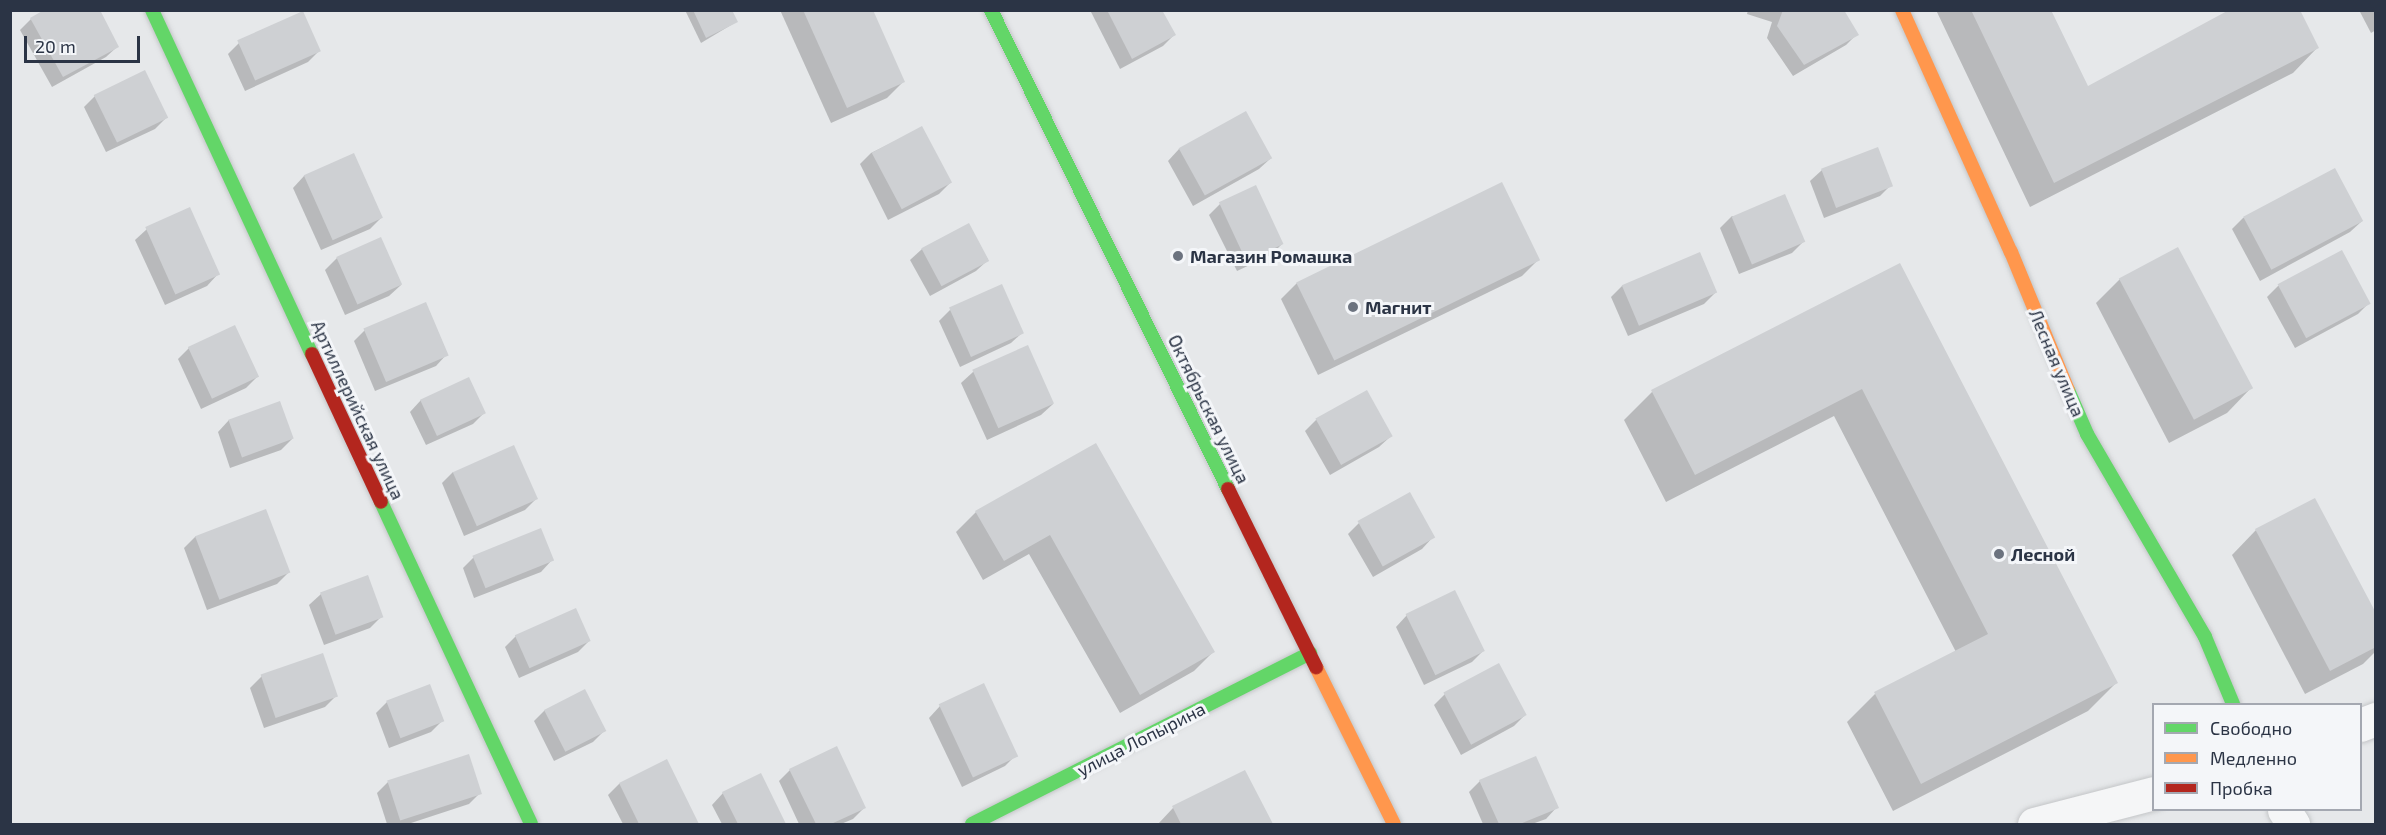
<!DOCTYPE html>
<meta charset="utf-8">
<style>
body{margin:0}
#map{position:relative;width:2386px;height:835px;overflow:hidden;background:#e6e8ea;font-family:"Exo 2",sans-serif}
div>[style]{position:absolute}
.shadow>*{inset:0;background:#0003}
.building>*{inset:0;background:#ced0d3;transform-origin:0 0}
.roads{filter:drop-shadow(0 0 2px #c4c6c8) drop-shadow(0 0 2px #c4c6c8)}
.street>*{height:33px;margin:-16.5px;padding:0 16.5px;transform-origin:16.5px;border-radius:16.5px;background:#f5f6f7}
.fast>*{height:14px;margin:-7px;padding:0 7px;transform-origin:7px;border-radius:7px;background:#63d668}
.slow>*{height:14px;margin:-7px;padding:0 7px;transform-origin:7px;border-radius:7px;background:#ff974d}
.jam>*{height:14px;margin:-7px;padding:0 7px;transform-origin:7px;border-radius:7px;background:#b3261e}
.dots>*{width:16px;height:16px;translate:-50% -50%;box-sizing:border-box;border:3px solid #f4f6f9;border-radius:50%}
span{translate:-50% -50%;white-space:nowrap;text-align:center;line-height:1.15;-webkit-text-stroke:6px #f4f6f9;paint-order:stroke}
.poi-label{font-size:18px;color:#2b3445;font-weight:700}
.left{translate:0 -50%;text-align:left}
.street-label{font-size:18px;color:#2b3445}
.frame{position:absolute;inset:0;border:12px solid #2b3445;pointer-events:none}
.legend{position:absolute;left:2152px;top:703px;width:210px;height:108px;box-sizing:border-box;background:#f4f6f9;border:2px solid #a4a8b1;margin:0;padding:8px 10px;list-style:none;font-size:18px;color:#2b3445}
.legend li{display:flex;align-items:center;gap:12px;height:30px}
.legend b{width:30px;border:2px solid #a4a8b1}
.scale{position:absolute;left:24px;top:36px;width:116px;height:27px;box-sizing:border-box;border:3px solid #2b3445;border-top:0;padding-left:8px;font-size:18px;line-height:21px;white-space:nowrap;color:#2b3445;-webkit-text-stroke:4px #f4f6f9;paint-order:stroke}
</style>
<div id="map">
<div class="shadow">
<i style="clip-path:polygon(685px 10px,731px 10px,736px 22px,701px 43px)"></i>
<i style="clip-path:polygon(780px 10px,871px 10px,903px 82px,887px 98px,831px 123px)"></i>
<i style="clip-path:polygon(1090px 10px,1160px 10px,1174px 35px,1163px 46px,1120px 69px)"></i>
<i style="clip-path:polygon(1748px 10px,1842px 10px,1857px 34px,1846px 45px,1793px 76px,1767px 38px,1772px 22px,1747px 14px)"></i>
<i style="clip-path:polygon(1936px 10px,2050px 10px,2087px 88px,2317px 48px,2293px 73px,2030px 207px)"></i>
<i style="clip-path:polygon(2359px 10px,2376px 10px,2376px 30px,2371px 33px)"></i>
<i style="clip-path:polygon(31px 19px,118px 46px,106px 57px,52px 87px,20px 30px)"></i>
<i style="clip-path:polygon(239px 43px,319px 51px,308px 62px,245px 91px,228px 54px)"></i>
<i style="clip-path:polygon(95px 96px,167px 117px,155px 129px,106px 152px,84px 107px)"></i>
<i style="clip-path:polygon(922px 128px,950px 183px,939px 194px,888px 220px,860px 164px,871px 153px)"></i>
<i style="clip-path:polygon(1179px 149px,1271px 158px,1259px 169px,1193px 206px,1168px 161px)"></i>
<i style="clip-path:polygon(353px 155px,381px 218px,370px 229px,321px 250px,293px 188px,304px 176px)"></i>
<i style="clip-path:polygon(1822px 170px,1891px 185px,1880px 196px,1824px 218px,1810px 181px)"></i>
<i style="clip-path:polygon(2335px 170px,2362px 221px,2350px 232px,2260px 281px,2232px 229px,2243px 218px)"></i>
<i style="clip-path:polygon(1220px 204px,1282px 244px,1271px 255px,1237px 271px,1209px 215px)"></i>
<i style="clip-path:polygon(1732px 216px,1803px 242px,1792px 253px,1739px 274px,1720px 228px)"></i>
<i style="clip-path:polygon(969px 225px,988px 260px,976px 271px,930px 296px,910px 260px,922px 249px)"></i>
<i style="clip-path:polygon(147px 229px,218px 274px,207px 286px,165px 305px,135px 240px)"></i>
<i style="clip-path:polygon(381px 239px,401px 285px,389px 296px,345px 315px,325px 270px,337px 258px)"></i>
<i style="clip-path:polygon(2342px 252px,2369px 303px,2358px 314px,2295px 348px,2267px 297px,2278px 286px)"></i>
<i style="clip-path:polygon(1538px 260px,1522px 276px,1318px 375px,1281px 299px,1297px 283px)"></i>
<i style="clip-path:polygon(1899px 265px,2116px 683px,2088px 711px,1893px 811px,1847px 722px,1875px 694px,1956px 652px,1834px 416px,1666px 502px,1624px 420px,1652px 392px)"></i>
<i style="clip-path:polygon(2120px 279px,2251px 388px,2227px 413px,2169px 443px,2096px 303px)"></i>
<i style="clip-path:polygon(1622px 286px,1715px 293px,1704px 304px,1628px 336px,1611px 297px)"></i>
<i style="clip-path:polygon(950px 310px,1023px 332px,1011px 343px,960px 367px,939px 321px)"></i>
<i style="clip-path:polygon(365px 330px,447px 354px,436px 366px,375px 391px,354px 341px)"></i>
<i style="clip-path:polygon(1027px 347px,1053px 404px,1041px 415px,987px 440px,961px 383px,973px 372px)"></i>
<i style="clip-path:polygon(189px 348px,257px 377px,246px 388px,201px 409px,178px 359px)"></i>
<i style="clip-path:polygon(1366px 392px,1391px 436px,1379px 447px,1330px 475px,1305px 431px,1316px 420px)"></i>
<i style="clip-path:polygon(421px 400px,484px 413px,473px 424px,426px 445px,410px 412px)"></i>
<i style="clip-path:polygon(229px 420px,292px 439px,281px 450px,230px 468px,218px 432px)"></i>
<i style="clip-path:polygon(1096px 445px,1213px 652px,1194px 671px,1120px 713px,1029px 554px,983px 580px,956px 532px,976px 512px)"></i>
<i style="clip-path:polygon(453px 472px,536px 499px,525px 510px,464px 536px,442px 483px)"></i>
<i style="clip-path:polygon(1359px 523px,1433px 537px,1422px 549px,1373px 577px,1348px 534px)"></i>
<i style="clip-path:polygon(2256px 530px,2376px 616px,2376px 651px,2363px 664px,2305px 694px,2232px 555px)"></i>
<i style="clip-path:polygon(196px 536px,288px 573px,277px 584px,207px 610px,184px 548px)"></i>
<i style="clip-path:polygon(474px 557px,552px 560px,541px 572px,474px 598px,463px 568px)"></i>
<i style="clip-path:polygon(321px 594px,381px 617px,370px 628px,324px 645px,309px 605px)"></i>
<i style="clip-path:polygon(1407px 615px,1483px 651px,1472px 662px,1424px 685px,1396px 627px)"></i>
<i style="clip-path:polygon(516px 636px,589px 641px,578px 652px,519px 678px,505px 647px)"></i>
<i style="clip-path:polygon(262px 676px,336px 696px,325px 707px,264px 728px,250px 688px)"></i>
<i style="clip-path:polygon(1445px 694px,1525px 715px,1514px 726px,1461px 755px,1434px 705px)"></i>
<i style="clip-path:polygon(387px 702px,442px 721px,431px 732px,389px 748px,376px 713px)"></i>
<i style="clip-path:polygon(940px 706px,1016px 755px,1005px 766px,962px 787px,929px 718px)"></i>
<i style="clip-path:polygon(545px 710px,604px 731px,593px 742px,554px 761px,534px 721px)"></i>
<i style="clip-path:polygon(666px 761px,697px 823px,623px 824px,608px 795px,619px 784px)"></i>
<i style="clip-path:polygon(790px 770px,864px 808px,853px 819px,841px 824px,799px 824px,779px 781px)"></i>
<i style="clip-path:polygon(1245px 772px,1272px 824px,1158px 824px,1173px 808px)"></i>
<i style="clip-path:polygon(760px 775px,784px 824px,722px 824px,712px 805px,723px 793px)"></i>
<i style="clip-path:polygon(1480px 781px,1557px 807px,1546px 819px,1532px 824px,1483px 824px,1469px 792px)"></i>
<i style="clip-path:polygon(388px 782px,480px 793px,469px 804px,408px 824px,387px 824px,377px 793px)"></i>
</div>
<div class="building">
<i style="clip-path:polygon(44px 10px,100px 10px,119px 47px,63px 77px,30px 18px)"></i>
<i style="clip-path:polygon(693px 10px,732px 10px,738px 22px,706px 38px)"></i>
<i style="clip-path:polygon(803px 10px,873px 10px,905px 82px,847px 108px)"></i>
<i style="clip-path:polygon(1107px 10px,1162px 10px,1176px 35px,1132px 59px)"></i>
<i style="clip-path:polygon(1783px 10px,1844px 10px,1859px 35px,1804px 65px,1777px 26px)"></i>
<i style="clip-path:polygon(1971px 10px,2051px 10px,2088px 86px,2229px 10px,2300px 10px,2319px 48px,2054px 183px)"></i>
<i style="left:303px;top:11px;width:44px;height:72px;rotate:66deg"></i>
<i style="left:145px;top:70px;width:53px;height:57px;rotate:64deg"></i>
<i style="left:1246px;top:111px;width:54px;height:77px;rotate:61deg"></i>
<i style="left:922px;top:126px;width:64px;height:57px;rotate:62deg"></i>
<i style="left:1878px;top:147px;width:42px;height:61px;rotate:69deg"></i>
<i style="left:354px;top:153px;width:71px;height:55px;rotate:66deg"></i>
<i style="left:2335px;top:168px;width:60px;height:104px;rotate:62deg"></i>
<i style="left:1502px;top:182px;width:87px;height:229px;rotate:64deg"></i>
<i style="left:1256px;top:185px;width:65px;height:41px;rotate:65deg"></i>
<i style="left:1785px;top:194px;width:52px;height:58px;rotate:67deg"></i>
<i style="left:190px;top:207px;width:74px;height:49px;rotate:66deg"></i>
<i style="left:969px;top:223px;width:43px;height:54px;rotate:62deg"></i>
<i style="left:381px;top:237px;width:52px;height:49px;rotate:66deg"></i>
<i style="left:2178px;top:247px;width:160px;height:67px;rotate:62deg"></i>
<i style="left:2342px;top:250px;width:61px;height:73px;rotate:62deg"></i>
<i style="left:1700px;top:252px;width:44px;height:85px;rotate:67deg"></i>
<i style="clip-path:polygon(1900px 263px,2118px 683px,1921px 784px,1874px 692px,1988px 634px,1862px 389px,1695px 475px,1651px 390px)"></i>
<i style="left:1002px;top:284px;width:54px;height:58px;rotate:66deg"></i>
<i style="left:426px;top:302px;width:58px;height:68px;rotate:67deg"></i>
<i style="left:235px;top:325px;width:57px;height:52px;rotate:65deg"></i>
<i style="left:1028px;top:345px;width:64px;height:61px;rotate:66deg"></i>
<i style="left:469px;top:377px;width:40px;height:54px;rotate:65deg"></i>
<i style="left:1367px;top:390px;width:53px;height:59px;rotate:61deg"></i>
<i style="left:280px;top:401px;width:40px;height:55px;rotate:70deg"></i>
<i style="clip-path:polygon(1096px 443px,1215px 652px,1140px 695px,1050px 535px,1004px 561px,975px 511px)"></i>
<i style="left:514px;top:445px;width:59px;height:67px;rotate:66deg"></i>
<i style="left:1410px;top:492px;width:52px;height:60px;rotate:61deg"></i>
<i style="clip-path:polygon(2315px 498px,2376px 613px,2376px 647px,2330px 671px,2255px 529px)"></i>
<i style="left:266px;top:509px;width:68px;height:76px;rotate:69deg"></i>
<i style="left:541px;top:528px;width:35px;height:74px;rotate:68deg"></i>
<i style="left:368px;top:575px;width:45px;height:51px;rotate:70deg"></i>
<i style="left:1455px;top:590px;width:68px;height:55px;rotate:64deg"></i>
<i style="left:576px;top:608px;width:36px;height:67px;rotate:66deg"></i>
<i style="left:323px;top:653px;width:46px;height:66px;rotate:71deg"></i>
<i style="left:1499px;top:663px;width:59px;height:63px;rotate:62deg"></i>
<i style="left:984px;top:683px;width:81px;height:50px;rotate:65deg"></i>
<i style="left:430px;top:684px;width:40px;height:47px;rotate:69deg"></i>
<i style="left:585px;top:689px;width:47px;height:46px;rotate:63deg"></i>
<i style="clip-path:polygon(837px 746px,866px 808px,831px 824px,816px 824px,789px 769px)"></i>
<i style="left:469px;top:754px;width:42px;height:86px;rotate:72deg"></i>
<i style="clip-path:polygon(1536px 756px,1559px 808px,1520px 824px,1499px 824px,1479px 780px)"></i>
<i style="clip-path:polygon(667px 759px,699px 824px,639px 824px,619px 783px)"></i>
<i style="clip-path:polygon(1245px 770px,1273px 824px,1181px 824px,1172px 806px)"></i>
<i style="clip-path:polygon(761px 773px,786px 824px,738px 824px,722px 792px)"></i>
</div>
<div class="roads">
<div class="street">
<i style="left:2360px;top:725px;width:17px;rotate:-21deg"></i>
<i style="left:2284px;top:810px;width:17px;rotate:57deg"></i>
<i style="left:2034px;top:824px;width:124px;rotate:-14.5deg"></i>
</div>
<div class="fast">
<i style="left:152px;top:10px;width:379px;rotate:65.1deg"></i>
<i style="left:991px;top:10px;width:534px;rotate:63.67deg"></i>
<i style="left:2068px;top:390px;width:48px;rotate:66.6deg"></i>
<i style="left:2087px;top:434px;width:235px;rotate:59.8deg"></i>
<i style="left:2205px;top:637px;width:73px;rotate:67.3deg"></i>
<i style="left:381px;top:502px;width:355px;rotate:65deg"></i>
<i style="left:972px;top:824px;width:379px;rotate:-26.8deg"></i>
</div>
<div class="slow">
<i style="left:1902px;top:10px;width:265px;rotate:65.8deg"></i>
<i style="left:2011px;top:252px;width:149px;rotate:67.6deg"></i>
<i style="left:1316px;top:667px;width:175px;rotate:63.6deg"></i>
</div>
<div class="jam">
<i style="left:312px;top:354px;width:163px;rotate:65deg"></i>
<i style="left:1228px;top:489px;width:199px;rotate:63.7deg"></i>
</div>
</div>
<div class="dots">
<i style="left:1178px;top:256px;background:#6c737f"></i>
<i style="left:1353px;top:307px;background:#6c737f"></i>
<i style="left:1999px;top:554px;background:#6c737f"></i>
</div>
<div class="poi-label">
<span class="left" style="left:1190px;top:256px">Магазин Ромашка</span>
<span class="left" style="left:1365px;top:307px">Магнит</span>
<span class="left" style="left:2011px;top:554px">Лесной</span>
</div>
<div class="street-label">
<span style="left:2057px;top:363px;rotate:67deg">Лесная улица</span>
<span style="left:1209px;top:409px;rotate:64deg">Октябрьская улица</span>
<span style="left:358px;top:410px;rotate:65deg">Артиллерийская улица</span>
<span style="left:1141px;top:739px;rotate:-27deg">улица Лопырина</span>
</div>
<div class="frame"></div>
<ul class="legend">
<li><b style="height:8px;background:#63d668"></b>Свободно</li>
<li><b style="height:8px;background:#ff974d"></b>Медленно</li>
<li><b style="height:8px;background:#b3261e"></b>Пробка</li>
</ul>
<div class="scale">20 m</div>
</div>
